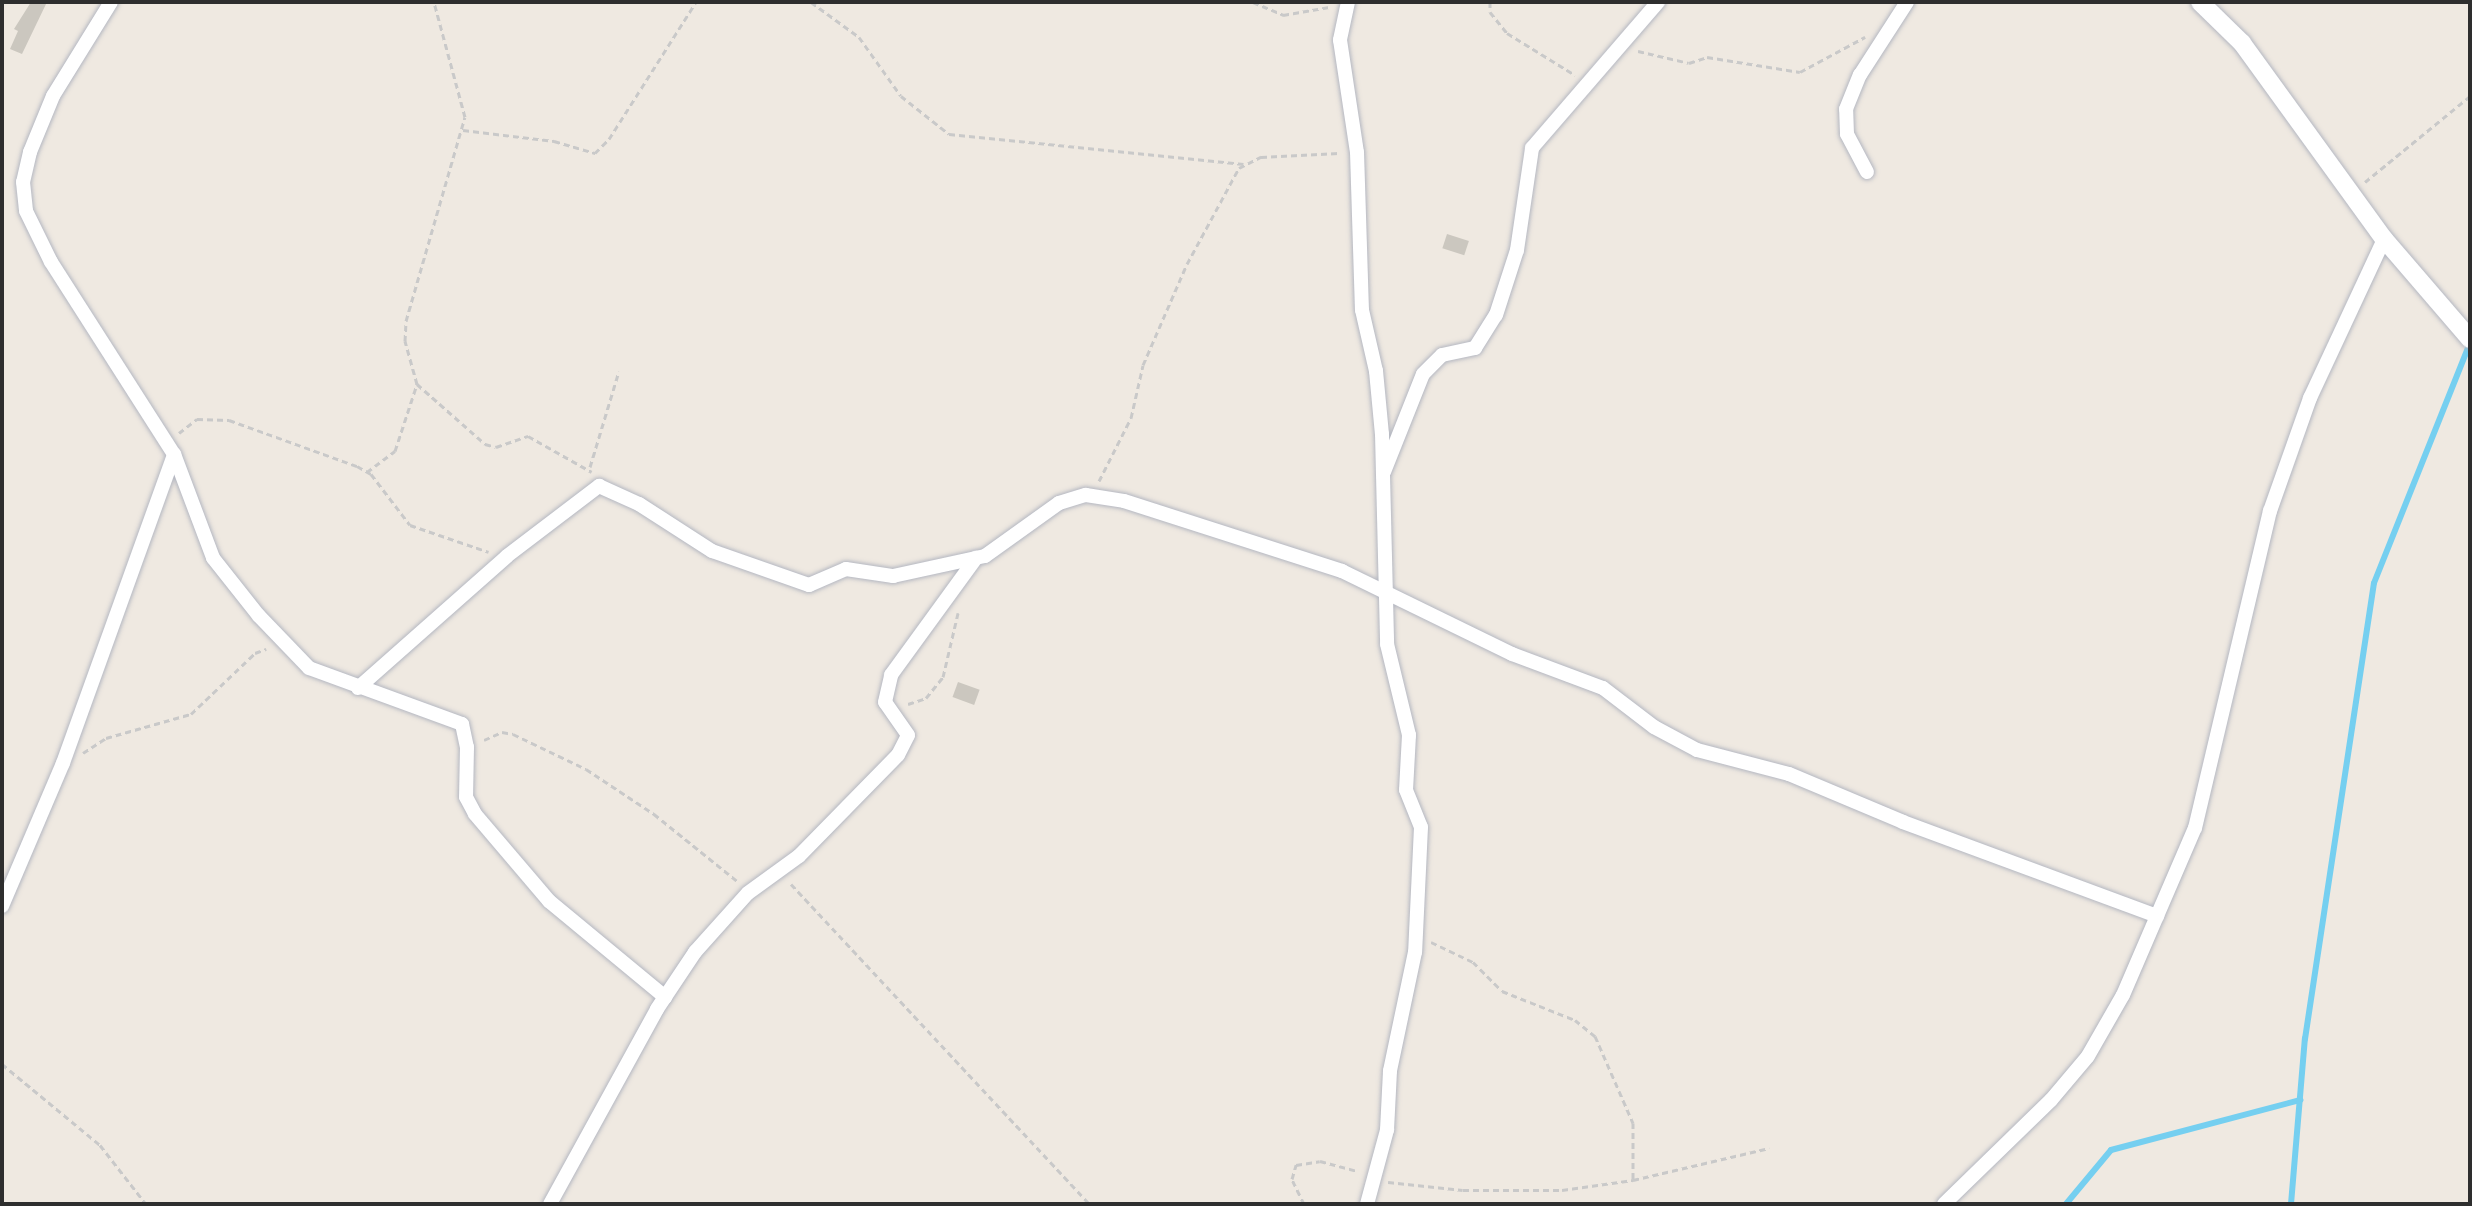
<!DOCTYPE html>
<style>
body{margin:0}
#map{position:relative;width:2472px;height:1206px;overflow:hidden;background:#efe9e1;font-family:Mulish,sans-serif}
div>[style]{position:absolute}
.stream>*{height:6px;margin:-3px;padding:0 3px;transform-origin:3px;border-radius:3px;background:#75cff0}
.building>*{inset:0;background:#cbc7bf;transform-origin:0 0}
.path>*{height:3px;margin-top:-1.5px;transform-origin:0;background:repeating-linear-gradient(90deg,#c9c9c9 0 6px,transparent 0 10px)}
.roads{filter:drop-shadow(0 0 2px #b4b7c1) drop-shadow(0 0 2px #b4b7c1)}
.minor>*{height:14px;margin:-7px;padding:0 7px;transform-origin:7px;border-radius:7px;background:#fff}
.tertiary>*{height:18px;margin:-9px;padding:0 9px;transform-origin:9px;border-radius:9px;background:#fff}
span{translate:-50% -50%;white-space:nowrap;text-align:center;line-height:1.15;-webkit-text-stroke:8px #fff;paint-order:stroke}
.frame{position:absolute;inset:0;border:4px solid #2e2e2e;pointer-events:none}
</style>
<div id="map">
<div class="stream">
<i style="left:2066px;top:1204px;width:70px;rotate:-50.2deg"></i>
<i style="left:2111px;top:1150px;width:196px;rotate:-14.8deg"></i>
<i style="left:2291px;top:1204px;width:166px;rotate:-85.2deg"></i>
<i style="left:2305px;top:1039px;width:461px;rotate:-81.4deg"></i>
<i style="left:2374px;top:583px;width:258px;rotate:-68.2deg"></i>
</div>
<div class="building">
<i style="clip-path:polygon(31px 2px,47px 2px,22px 54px,10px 49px,18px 31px,14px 29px)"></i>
<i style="left:1447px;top:234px;width:23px;height:15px;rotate:18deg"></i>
<i style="left:958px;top:682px;width:23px;height:16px;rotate:20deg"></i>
</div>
<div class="path">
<i style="left:811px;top:2px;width:59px;rotate:36.1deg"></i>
<i style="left:859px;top:37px;width:72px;rotate:54.6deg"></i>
<i style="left:901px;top:96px;width:61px;rotate:38.4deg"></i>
<i style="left:949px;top:134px;width:296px;rotate:5.8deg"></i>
<i style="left:1253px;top:2px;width:33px;rotate:23deg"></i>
<i style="left:1283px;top:15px;width:47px;rotate:-9.9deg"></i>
<i style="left:1490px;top:2px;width:10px;rotate:90deg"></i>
<i style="left:1490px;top:12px;width:27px;rotate:51deg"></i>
<i style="left:1507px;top:33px;width:80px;rotate:31.7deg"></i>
<i style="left:1638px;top:51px;width:52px;rotate:13.2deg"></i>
<i style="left:1689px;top:63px;width:19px;rotate:-18deg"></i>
<i style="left:1707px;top:57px;width:94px;rotate:9.2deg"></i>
<i style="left:1800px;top:72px;width:74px;rotate:-28.3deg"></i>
<i style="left:463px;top:130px;width:92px;rotate:6.9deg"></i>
<i style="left:554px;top:141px;width:43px;rotate:16.3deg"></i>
<i style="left:595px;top:153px;width:20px;rotate:-45deg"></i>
<i style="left:609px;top:139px;width:162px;rotate:-57.6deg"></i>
<i style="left:2365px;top:182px;width:136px;rotate:-39.3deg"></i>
<i style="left:417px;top:384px;width:91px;rotate:41.4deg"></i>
<i style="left:485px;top:444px;width:11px;rotate:15deg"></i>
<i style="left:496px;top:447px;width:34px;rotate:-19deg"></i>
<i style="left:528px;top:436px;width:73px;rotate:29.4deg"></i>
<i style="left:179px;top:433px;width:23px;rotate:-38deg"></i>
<i style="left:197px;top:419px;width:32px;rotate:2deg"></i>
<i style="left:229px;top:420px;width:136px;rotate:19.8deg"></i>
<i style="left:357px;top:466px;width:16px;rotate:30deg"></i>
<i style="left:371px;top:474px;width:64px;rotate:52.6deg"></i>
<i style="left:410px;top:525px;width:83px;rotate:18.9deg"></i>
<i style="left:590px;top:467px;width:100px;rotate:-73.2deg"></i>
<i style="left:367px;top:472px;width:35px;rotate:-37deg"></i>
<i style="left:395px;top:451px;width:71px;rotate:-71.8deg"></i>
<i style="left:417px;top:384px;width:45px;rotate:-105.6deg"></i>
<i style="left:405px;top:341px;width:20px;rotate:-87deg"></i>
<i style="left:406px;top:321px;width:212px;rotate:-73.9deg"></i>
<i style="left:465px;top:117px;width:119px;rotate:-105.1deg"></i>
<i style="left:1099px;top:481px;width:71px;rotate:-63.1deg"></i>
<i style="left:1131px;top:418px;width:54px;rotate:-77.2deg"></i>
<i style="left:1143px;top:365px;width:110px;rotate:-66.5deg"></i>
<i style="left:1187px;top:264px;width:109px;rotate:-61.6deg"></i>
<i style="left:1239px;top:168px;width:25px;rotate:-27deg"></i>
<i style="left:1261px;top:157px;width:78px;rotate:-2.9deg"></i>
<i style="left:908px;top:704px;width:19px;rotate:-18deg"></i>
<i style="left:926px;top:698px;width:27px;rotate:-51deg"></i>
<i style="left:943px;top:677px;width:66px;rotate:-76.8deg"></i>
<i style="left:484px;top:740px;width:20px;rotate:-24deg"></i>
<i style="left:502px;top:732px;width:11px;rotate:10deg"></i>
<i style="left:513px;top:734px;width:81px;rotate:25.6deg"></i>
<i style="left:586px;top:769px;width:82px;rotate:33.5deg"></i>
<i style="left:654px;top:814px;width:107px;rotate:38.9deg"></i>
<i style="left:83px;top:753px;width:27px;rotate:-33deg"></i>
<i style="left:106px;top:738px;width:88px;rotate:-15.8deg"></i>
<i style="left:191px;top:714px;width:88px;rotate:-43.6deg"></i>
<i style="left:255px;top:653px;width:12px;rotate:-20deg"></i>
<i style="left:791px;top:884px;width:437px;rotate:47deg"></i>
<i style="left:1431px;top:942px;width:47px;rotate:25.5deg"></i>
<i style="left:1473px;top:962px;width:41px;rotate:45deg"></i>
<i style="left:1502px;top:991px;width:79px;rotate:21.7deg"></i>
<i style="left:1575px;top:1020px;width:26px;rotate:39deg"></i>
<i style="left:1595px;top:1036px;width:95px;rotate:66.4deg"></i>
<i style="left:1633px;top:1123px;width:56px;rotate:90deg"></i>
<i style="left:2px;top:1064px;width:127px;rotate:39.6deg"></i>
<i style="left:100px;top:1145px;width:75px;rotate:52.1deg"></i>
<i style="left:1388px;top:1182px;width:75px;rotate:6.1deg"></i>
<i style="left:1463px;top:1190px;width:99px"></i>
<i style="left:1562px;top:1190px;width:72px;rotate:-8deg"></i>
<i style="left:1633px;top:1180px;width:140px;rotate:-13.2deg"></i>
<i style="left:1304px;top:1204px;width:28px;rotate:-116deg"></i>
<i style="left:1292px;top:1179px;width:15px;rotate:-74deg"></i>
<i style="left:1296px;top:1165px;width:24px;rotate:-9deg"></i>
<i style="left:1320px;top:1161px;width:39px;rotate:15deg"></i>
</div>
<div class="roads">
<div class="minor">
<i style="left:111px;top:2px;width:110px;rotate:121.7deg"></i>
<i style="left:53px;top:96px;width:61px;rotate:112.3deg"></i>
<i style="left:30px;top:152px;width:31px;rotate:103deg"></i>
<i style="left:23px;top:182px;width:29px;rotate:84deg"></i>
<i style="left:26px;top:211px;width:57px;rotate:63.9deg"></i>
<i style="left:51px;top:262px;width:228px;rotate:57.4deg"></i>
<i style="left:174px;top:454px;width:111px;rotate:69.4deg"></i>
<i style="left:213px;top:558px;width:74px;rotate:51.6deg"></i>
<i style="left:259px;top:616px;width:72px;rotate:46.1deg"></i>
<i style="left:309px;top:668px;width:163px;rotate:20.1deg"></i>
<i style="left:462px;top:724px;width:24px;rotate:78deg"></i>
<i style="left:467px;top:747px;width:50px;rotate:91.1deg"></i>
<i style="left:466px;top:797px;width:19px;rotate:62deg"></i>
<i style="left:475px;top:814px;width:114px;rotate:49.6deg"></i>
<i style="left:549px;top:901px;width:151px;rotate:39.6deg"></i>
<i style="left:1348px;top:2px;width:39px;rotate:102deg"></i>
<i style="left:1340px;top:40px;width:113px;rotate:81.4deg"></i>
<i style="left:1357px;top:152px;width:158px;rotate:88.2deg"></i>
<i style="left:1362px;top:310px;width:63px;rotate:77.1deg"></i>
<i style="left:1376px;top:371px;width:63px;rotate:84.6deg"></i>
<i style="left:1382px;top:434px;width:210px;rotate:88.6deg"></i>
<i style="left:1387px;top:644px;width:94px;rotate:76.4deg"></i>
<i style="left:1409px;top:735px;width:55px;rotate:93.1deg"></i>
<i style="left:1406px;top:790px;width:40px;rotate:68deg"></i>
<i style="left:1421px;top:827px;width:125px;rotate:92.7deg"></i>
<i style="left:1415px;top:952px;width:122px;rotate:101.9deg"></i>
<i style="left:1390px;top:1071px;width:59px;rotate:92.9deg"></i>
<i style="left:1387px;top:1130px;width:77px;rotate:105.1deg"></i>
<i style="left:1867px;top:172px;width:43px;rotate:-117.8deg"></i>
<i style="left:1847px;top:134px;width:25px;rotate:-92deg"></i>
<i style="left:1846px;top:109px;width:37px;rotate:-68deg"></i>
<i style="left:1860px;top:75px;width:87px;rotate:-57.2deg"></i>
<i style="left:1384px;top:472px;width:105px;rotate:-68.3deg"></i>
<i style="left:1423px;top:374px;width:27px;rotate:-45deg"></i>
<i style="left:1442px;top:355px;width:34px;rotate:-12deg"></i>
<i style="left:1475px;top:348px;width:39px;rotate:-58deg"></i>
<i style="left:1496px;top:315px;width:68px;rotate:-72.1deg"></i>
<i style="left:1517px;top:250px;width:103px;rotate:-81.6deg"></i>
<i style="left:1532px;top:148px;width:193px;rotate:-49.2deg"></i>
<i style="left:358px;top:688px;width:199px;rotate:-41.5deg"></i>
<i style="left:507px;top:556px;width:116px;rotate:-37.3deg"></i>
<i style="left:599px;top:486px;width:44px;rotate:24.2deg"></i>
<i style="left:639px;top:504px;width:87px;rotate:32.8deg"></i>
<i style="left:712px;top:551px;width:103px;rotate:19.3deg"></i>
<i style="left:809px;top:585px;width:40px;rotate:-23.4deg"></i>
<i style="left:846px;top:569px;width:48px;rotate:8.5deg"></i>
<i style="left:893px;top:576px;width:94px;rotate:-12.3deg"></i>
<i style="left:985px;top:556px;width:91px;rotate:-35.6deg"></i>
<i style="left:1059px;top:503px;width:28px;rotate:-17deg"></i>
<i style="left:1086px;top:495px;width:38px;rotate:9deg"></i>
<i style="left:1124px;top:501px;width:229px;rotate:17.8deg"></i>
<i style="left:1342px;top:571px;width:189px;rotate:26deg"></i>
<i style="left:1512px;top:654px;width:97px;rotate:20.5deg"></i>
<i style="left:1603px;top:688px;width:64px;rotate:37.4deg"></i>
<i style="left:1654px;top:727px;width:49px;rotate:28.1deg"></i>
<i style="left:1697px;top:750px;width:95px;rotate:14.6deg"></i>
<i style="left:1789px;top:774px;width:124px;rotate:22.8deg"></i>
<i style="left:1903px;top:822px;width:271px;rotate:20.3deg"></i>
<i style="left:2px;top:906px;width:155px;rotate:-66.9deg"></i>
<i style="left:63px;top:763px;width:328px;rotate:-70.2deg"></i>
<i style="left:550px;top:1204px;width:222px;rotate:-61.2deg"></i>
<i style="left:657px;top:1009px;width:69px;rotate:-56.3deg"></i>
<i style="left:695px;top:952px;width:79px;rotate:-48.1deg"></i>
<i style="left:748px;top:893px;width:63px;rotate:-36deg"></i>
<i style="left:799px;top:856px;width:141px;rotate:-45.6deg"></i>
<i style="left:898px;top:755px;width:22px;rotate:-63deg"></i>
<i style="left:908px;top:735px;width:40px;rotate:-124.9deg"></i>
<i style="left:885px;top:702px;width:28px;rotate:-77deg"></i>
<i style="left:891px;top:675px;width:145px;rotate:-54deg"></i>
<i style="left:1944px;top:1204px;width:149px;rotate:-44.2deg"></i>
<i style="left:2051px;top:1100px;width:57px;rotate:-49.9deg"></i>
<i style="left:2088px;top:1056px;width:70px;rotate:-60.2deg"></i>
<i style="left:2123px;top:995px;width:182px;rotate:-66.7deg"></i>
<i style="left:2195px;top:828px;width:326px;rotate:-76.7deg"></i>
<i style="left:2270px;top:511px;width:120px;rotate:-70.5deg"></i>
<i style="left:2310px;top:398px;width:175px;rotate:-65deg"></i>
</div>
<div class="tertiary">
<i style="left:2200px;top:2px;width:59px;rotate:44.3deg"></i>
<i style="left:2242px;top:43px;width:242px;rotate:54.1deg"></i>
<i style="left:2384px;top:239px;width:132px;rotate:49.3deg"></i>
</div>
</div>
<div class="frame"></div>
</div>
